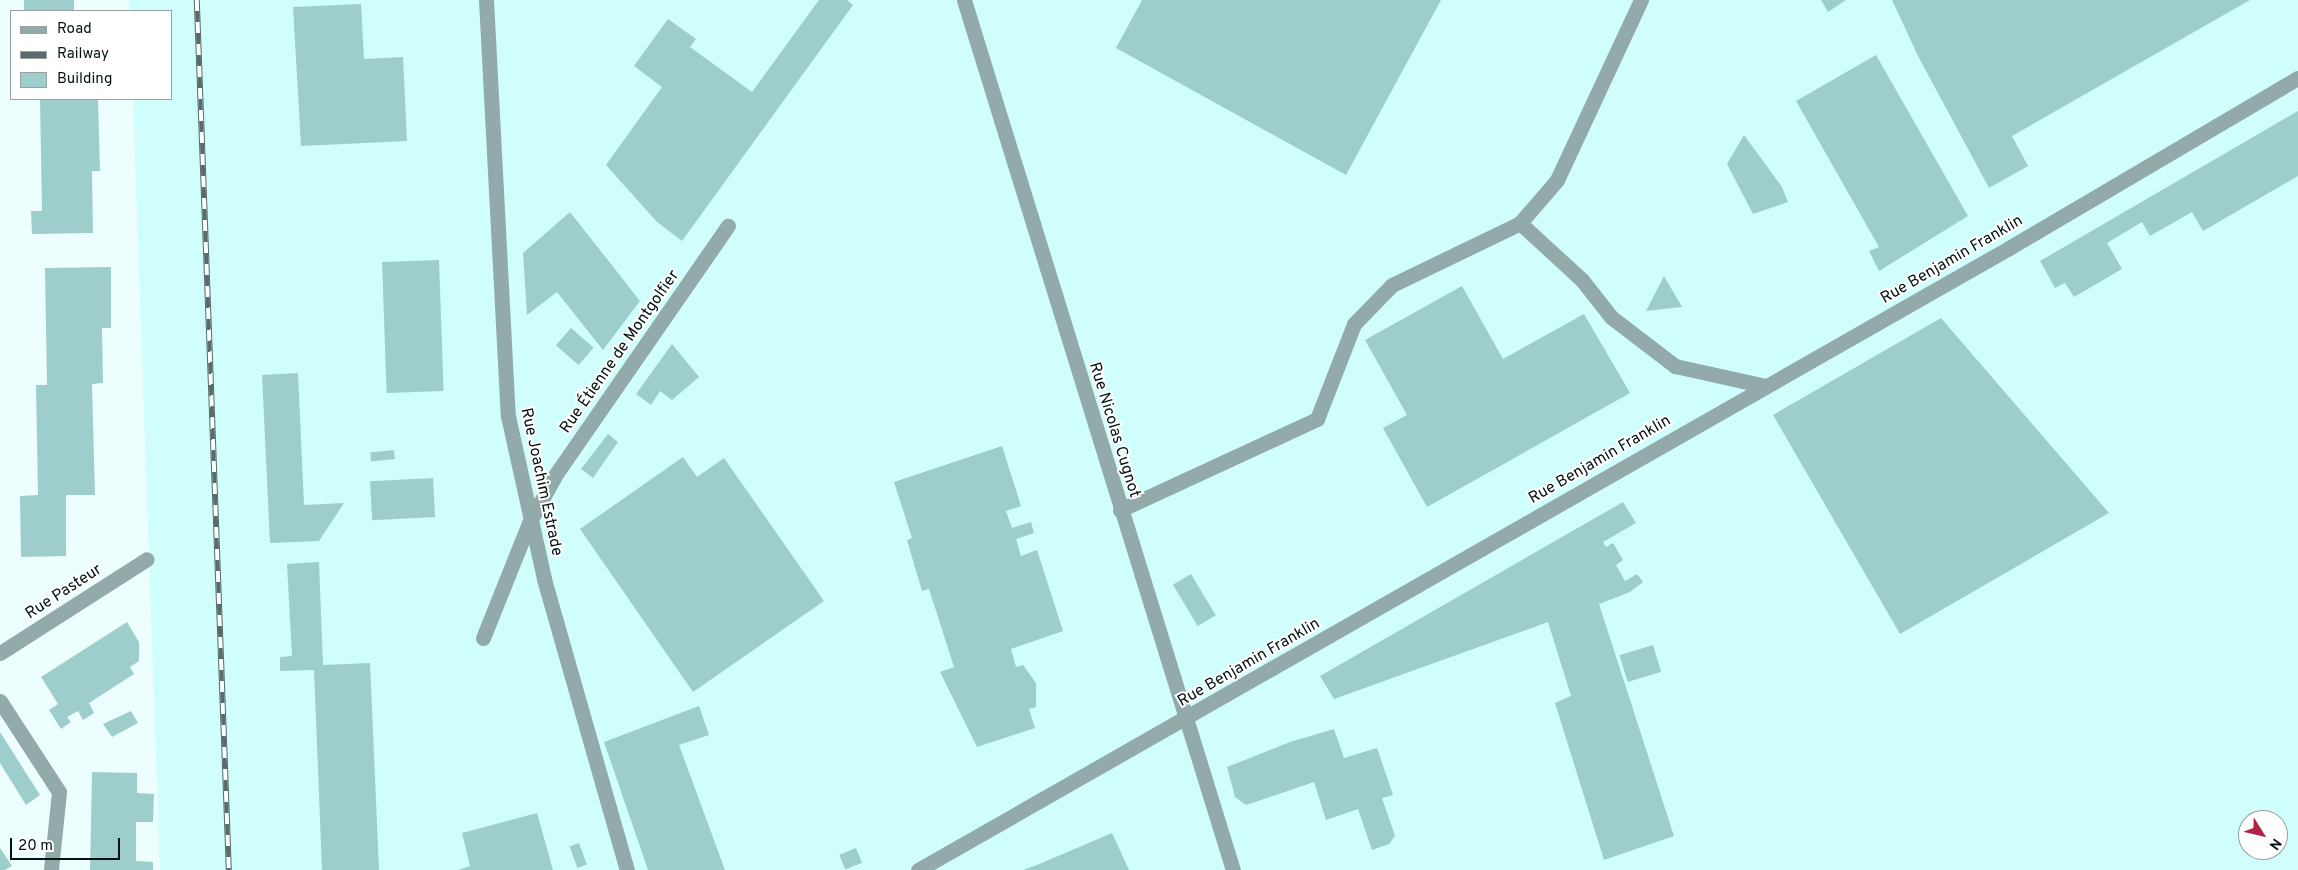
<!DOCTYPE html>
<meta charset="utf-8">
<style>
body{margin:0}
#map{position:relative;width:2298px;height:870px;overflow:hidden;background:#ecfefe;font-family:Overpass,sans-serif}
div>[style]{position:absolute}
.built>*{inset:0;background:#cffefc}
.building>*{inset:0;background:#9ececc;transform-origin:0 0}
.minor>*{height:15px;margin:-7.5px;padding:0 7.5px;transform-origin:7.5px;border-radius:7.5px;background:#92aaa9}
.rail>*{height:5.5px;margin-top:-2.75px;transform-origin:0;background:repeating-linear-gradient(90deg,#fff 0 11px,#5a6b6b 0 22px);box-sizing:border-box;border-block:1px solid #5a6b6b}
span{translate:-50% -50%;white-space:nowrap;text-align:center;line-height:1.15;-webkit-text-stroke:4px #fff;paint-order:stroke}
.street-label{font-size:16px;color:#021212}
.legend{position:absolute;left:10px;top:10px;width:162px;height:90px;box-sizing:border-box;background:#fff;border:1px solid #9aa0a0;margin:0;padding:6px 9px;list-style:none;font-size:15px;color:#021212}
.legend li{display:flex;align-items:center;gap:10px;height:25px}
.legend b{width:25px;border:1px solid #9aa0a0}
.north{position:absolute;left:2238px;top:810px;width:50px;height:50px;box-sizing:border-box;background:#fff;border:1px solid #9aa0a0;border-radius:50%;rotate:126deg;font-size:14px;font-weight:700;line-height:20px;text-align:center;color:#021212}
.north::after{content:'';display:block;margin:auto;width:18px;height:22px;background:#b22048;clip-path:polygon(50% 0,100% 100%,50% 72%,0 100%)}
.scale{position:absolute;left:10px;top:838px;width:110px;height:22px;box-sizing:border-box;border:2px solid #021212;border-top:0;padding-left:6px;font-size:15px;line-height:18px;white-space:nowrap;color:#021212;-webkit-text-stroke:4px #fff;paint-order:stroke}
</style>
<div id="map">
<div class="built">
<i style="clip-path:polygon(evenodd,129px 0,2298px 0,2298px 870px,160px 870px,133px 99px,171px 99px,171px 11px,130px 11px,129px 0,2248px 820px,2278px 820px,2278px 850px,2248px 850px,2248px 820px)"></i>
</div>
<div class="building">
<i style="left:24px;top:0;width:50px;height:11px"></i>
<i style="clip-path:polygon(819px 0,847px 0,853px 5px,682px 241px,657px 222px,606px 165px,662px 87px,634px 66px,668px 19px,696px 39px,690px 47px,752px 92px)"></i>
<i style="clip-path:polygon(1142px 0,1441px 0,1346px 175px,1116px 48px)"></i>
<i style="clip-path:polygon(1821px 0,1846px 0,1828px 12px)"></i>
<i style="clip-path:polygon(1892px 0,2250px 0,2012px 136px,2028px 166px,1989px 188px,1918px 56px)"></i>
<i style="clip-path:polygon(361px 4px,364px 59px,403px 57px,407px 141px,301px 146px,293px 7px)"></i>
<i style="clip-path:polygon(1876px 55px,1968px 216px,1879px 271px,1869px 251px,1879px 247px,1796px 101px)"></i>
<i style="clip-path:polygon(40px 99px,98px 99px,100px 171px,92px 171px,93px 233px,32px 234px,31px 211px,42px 211px)"></i>
<i style="clip-path:polygon(2298px 111px,2298px 176px,2203px 231px,2192px 212px,2150px 236px,2142px 222px,2107px 243px,2122px 269px,2074px 297px,2065px 283px,2055px 288px,2040px 261px)"></i>
<i style="clip-path:polygon(1744px 135px,1782px 187px,1788px 202px,1753px 214px,1727px 164px)"></i>
<i style="clip-path:polygon(570px 212px,640px 301px,603px 350px,557px 292px,527px 315px,523px 253px)"></i>
<i style="left:439px;top:260px;width:131px;height:57px;rotate:88deg"></i>
<i style="clip-path:polygon(111px 267px,111px 328px,102px 328px,103px 383px,92px 384px,95px 495px,66px 495px,66px 556px,21px 557px,20px 496px,38px 495px,36px 385px,47px 385px,45px 268px)"></i>
<i style="clip-path:polygon(1664px 276px,1682px 307px,1646px 311px)"></i>
<i style="clip-path:polygon(1462px 286px,1503px 359px,1584px 314px,1630px 393px,1427px 507px,1383px 428px,1407px 415px,1365px 340px)"></i>
<i style="clip-path:polygon(1941px 318px,2109px 513px,1900px 634px,1773px 415px)"></i>
<i style="left:571px;top:328px;width:30px;height:23px;rotate:41deg"></i>
<i style="clip-path:polygon(672px 344px,699px 377px,672px 400px,660px 391px,651px 405px,636px 394px)"></i>
<i style="clip-path:polygon(298px 373px,304px 505px,344px 503px,319px 541px,270px 543px,262px 375px)"></i>
<i style="clip-path:polygon(608px 434px,618px 442px,593px 478px,581px 469px)"></i>
<i style="clip-path:polygon(1002px 446px,1021px 506px,1006px 511px,1012px 528px,1031px 522px,1034px 533px,1016px 539px,1021px 556px,1037px 550px,1063px 631px,1011px 649px,1016px 667px,1023px 665px,1036px 683px,1036px 707px,1029px 709px,1035px 728px,977px 747px,940px 672px,954px 667px,929px 589px,922px 591px,907px 540px,912px 538px,894px 482px)"></i>
<i style="left:394px;top:450px;width:9px;height:24px;rotate:84deg"></i>
<i style="clip-path:polygon(683px 457px,697px 477px,724px 458px,824px 601px,693px 692px,580px 529px)"></i>
<i style="left:433px;top:478px;width:39px;height:63px;rotate:87deg"></i>
<i style="clip-path:polygon(1623px 502px,1636px 523px,1603px 542px,1606px 547px,1613px 543px,1623px 560px,1616px 565px,1625px 581px,1637px 574px,1643px 582px,1630px 592px,1599px 604px,1674px 836px,1604px 860px,1555px 703px,1571px 696px,1548px 622px,1334px 699px,1320px 676px)"></i>
<i style="clip-path:polygon(319px 562px,323px 665px,370px 663px,379px 870px,322px 870px,314px 670px,280px 671px,280px 657px,292px 656px,287px 564px)"></i>
<i style="left:1191px;top:574px;width:48px;height:21px;rotate:59deg"></i>
<i style="clip-path:polygon(127px 622px,139px 642px,139px 661px,130px 667px,134px 674px,89px 703px,94px 713px,83px 720px,78px 711px,67px 717px,71px 722px,61px 729px,49px 710px,58px 704px,41px 677px)"></i>
<i style="left:1653px;top:645px;width:28px;height:35px;rotate:73deg"></i>
<i style="clip-path:polygon(699px 706px,709px 735px,679px 745px,725px 870px,648px 870px,604px 742px)"></i>
<i style="clip-path:polygon(131px 711px,138px 723px,112px 737px,103px 724px)"></i>
<i style="clip-path:polygon(1334px 729px,1344px 758px,1377px 748px,1393px 795px,1382px 798px,1395px 836px,1389px 844px,1372px 850px,1358px 809px,1326px 820px,1314px 782px,1246px 805px,1235px 797px,1227px 767px,1290px 742px)"></i>
<i style="clip-path:polygon(0 732px,40px 795px,26px 805px,0 763px)"></i>
<i style="clip-path:polygon(92px 772px,137px 773px,137px 793px,154px 794px,153px 822px,136px 822px,136px 861px,153px 862px,153px 870px,90px 870px)"></i>
<i style="clip-path:polygon(537px 813px,553px 870px,458px 870px,470px 866px,462px 833px)"></i>
<i style="clip-path:polygon(1112px 833px,1129px 870px,1023px 870px,1037px 865px)"></i>
<i style="left:579px;top:843px;width:23px;height:10px;rotate:70deg"></i>
<i style="clip-path:polygon(0 848px,12px 866px,5px 870px,0 870px)"></i>
<i style="left:856px;top:848px;width:16px;height:18px;rotate:68deg"></i>
</div>
<div class="minor">
<i style="left:486px;top:0;width:417px;rotate:87deg"></i>
<i style="left:508px;top:416px;width:167px;rotate:77.5deg"></i>
<i style="left:544px;top:579px;width:303px;rotate:74.1deg"></i>
<i style="left:964px;top:0;width:911px;rotate:72.82deg"></i>
<i style="left:1520px;top:223px;width:84px;rotate:42.6deg"></i>
<i style="left:1582px;top:280px;width:47px;rotate:51.9deg"></i>
<i style="left:1611px;top:317px;width:81px;rotate:37.4deg"></i>
<i style="left:1675px;top:366px;width:92px;rotate:12.5deg"></i>
<i style="left:1120px;top:510px;width:217px;rotate:-24.8deg"></i>
<i style="left:1317px;top:419px;width:102px;rotate:-68.7deg"></i>
<i style="left:1354px;top:324px;width:54px;rotate:-45.7deg"></i>
<i style="left:1392px;top:285px;width:142px;rotate:-25.8deg"></i>
<i style="left:1520px;top:223px;width:57px;rotate:-49.3deg"></i>
<i style="left:1557px;top:180px;width:199px;rotate:-65deg"></i>
<i style="left:483px;top:638px;width:124px;rotate:-68.2deg"></i>
<i style="left:529px;top:523px;width:56px;rotate:-61.1deg"></i>
<i style="left:556px;top:474px;width:302px;rotate:-55.3deg"></i>
<i style="left:0;top:653px;width:174px;rotate:-32.6deg"></i>
<i style="left:0;top:701px;width:108px;rotate:57deg"></i>
<i style="left:59px;top:792px;width:78px;rotate:95.9deg"></i>
<i style="left:918px;top:870px;width:1256px;rotate:-29.69deg"></i>
<i style="left:2009px;top:248px;width:335px;rotate:-30.5deg"></i>
</div>
<div class="rail">
<i style="left:197px;top:0;width:871px;rotate:87.89deg"></i>
</div>
<div class="street-label">
<span style="left:1952px;top:260px;rotate:-30deg">Rue Benjamin Franklin</span>
<span style="left:620px;top:352px;rotate:-55deg">Rue Étienne de Montgolfier</span>
<span style="left:1114px;top:430px;rotate:73deg">Rue Nicolas Cugnot</span>
<span style="left:1600px;top:460px;rotate:-30deg">Rue Benjamin Franklin</span>
<span style="left:541px;top:482px;rotate:78deg">Rue Joachim Estrade</span>
<span style="left:64px;top:592px;rotate:-33deg">Rue Pasteur</span>
<span style="left:1249px;top:663px;rotate:-30deg">Rue Benjamin Franklin</span>
</div>
<ul class="legend">
<li><b style="height:6px;background:#92aaa9"></b>Road</li>
<li><b style="height:6px;background:#5a6b6b"></b>Railway</li>
<li><b style="height:14px;background:#9ececc"></b>Building</li>
</ul>
<div class="north">N</div>
<div class="scale">20 m</div>
</div>
